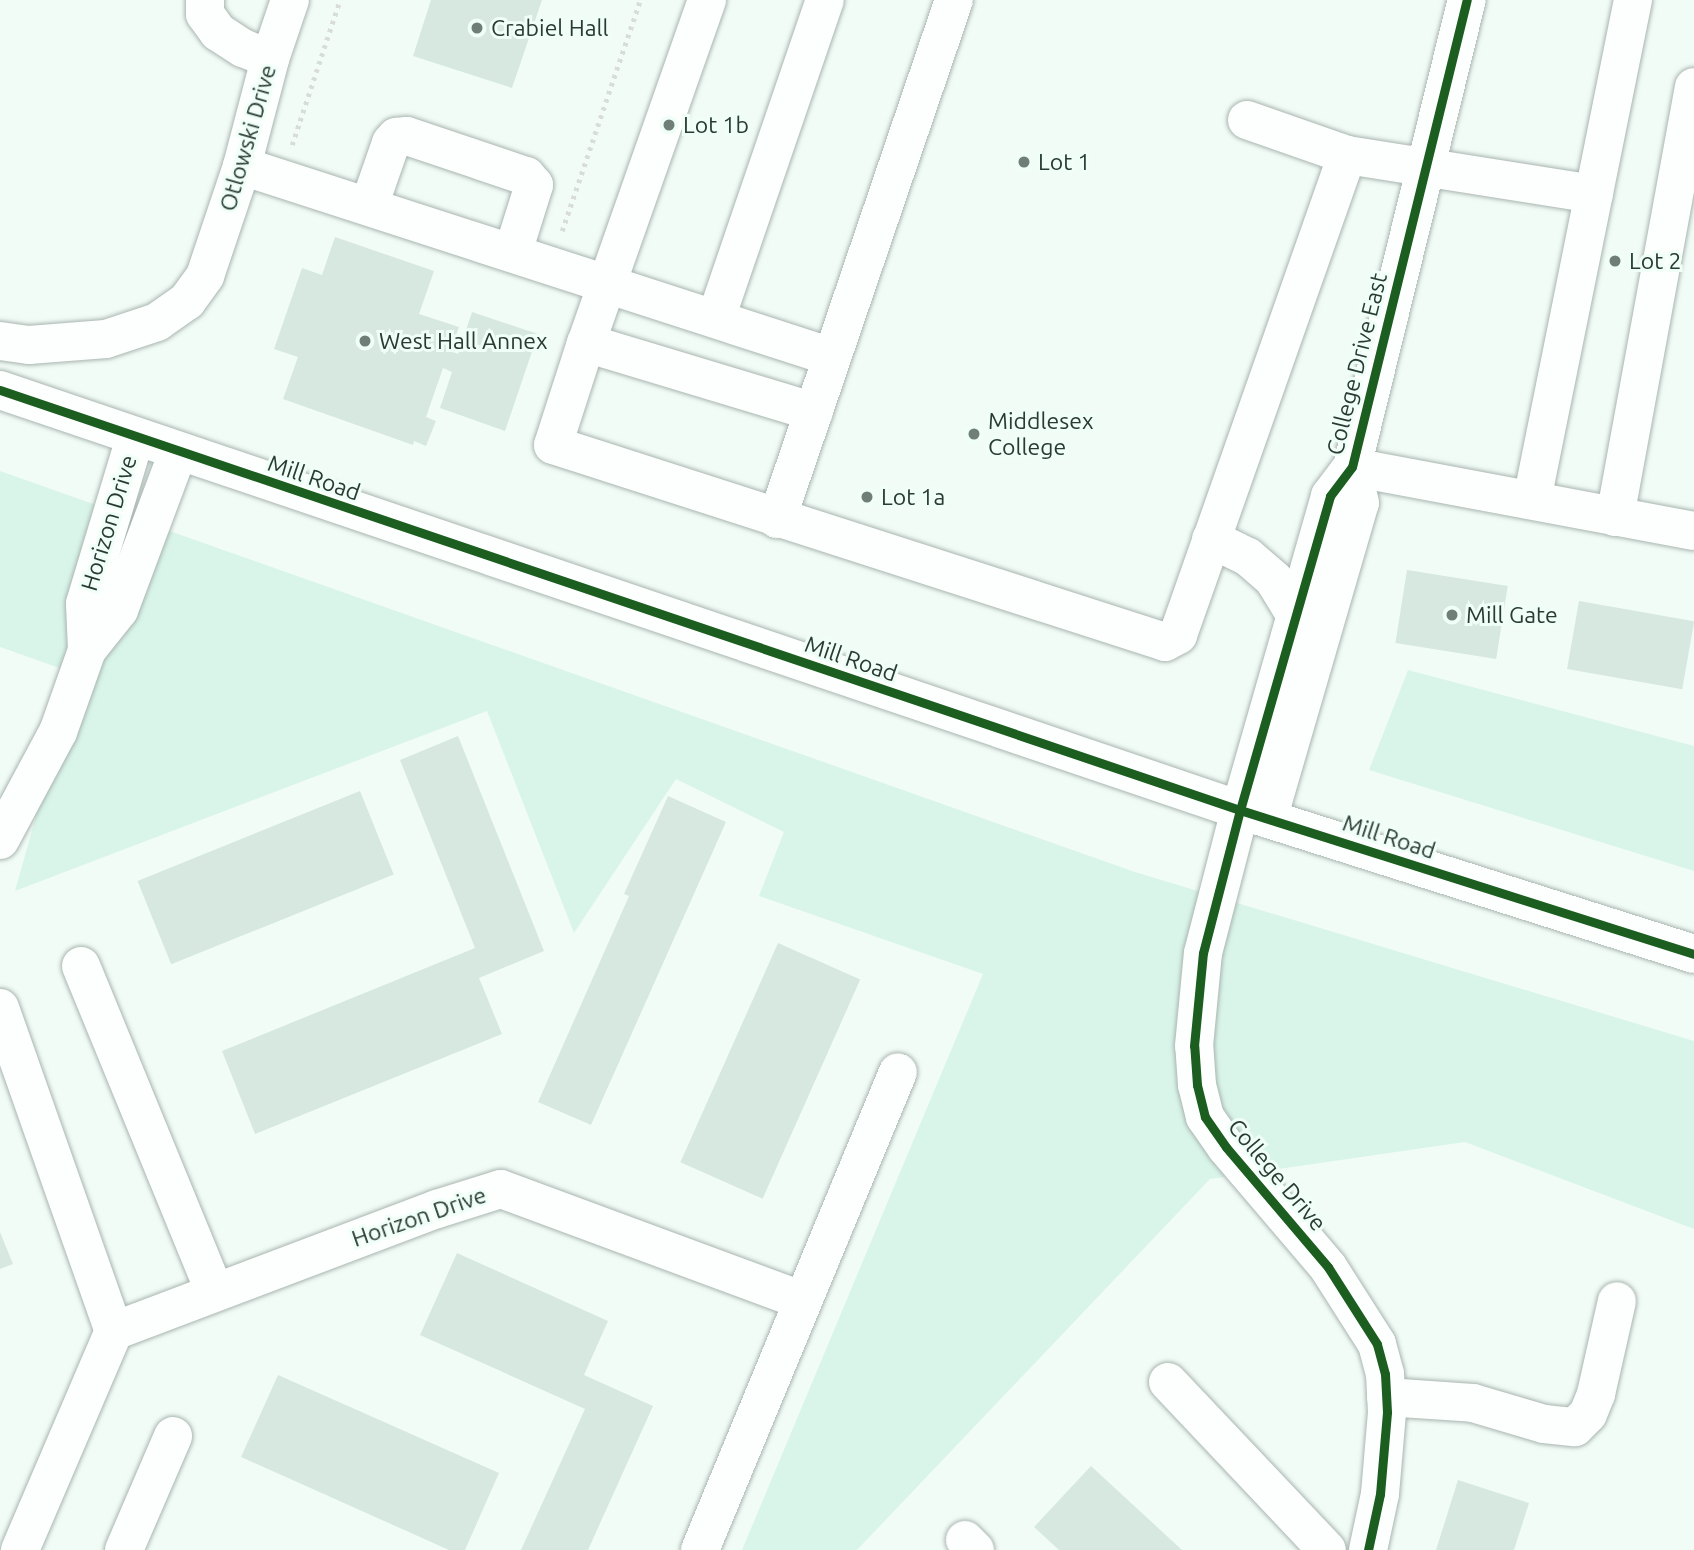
<!DOCTYPE html>
<style>
body{margin:0}
#map{position:relative;width:1694px;height:1550px;overflow:hidden;background:#f2fcf7;font-family:Ubuntu,sans-serif}
div>[style]{position:absolute}
.green>*{inset:0;background:#d9f5ea}
.building>*{inset:0;background:#d6e8e0;transform-origin:0 0}
.path>*{height:4.5px;margin-top:-2.25px;transform-origin:0;background:repeating-linear-gradient(90deg,#d8dddb 0 3.5px,transparent 0 8.5px)}
.roads{filter:drop-shadow(0 0 2px #a9b5b0) drop-shadow(0 0 2px #a9b5b0)}
.minor>*{height:38px;margin:-19px;padding:0 19px;transform-origin:19px;border-radius:19px;background:#fdfffe}
.cycleway>*{height:9px;margin:-4.5px;padding:0 4.5px;transform-origin:4.5px;border-radius:4.5px;background:#1b5e20}
.dots>*{width:19px;height:19px;translate:-50% -50%;box-sizing:border-box;border:4px solid #effff8;border-radius:50%}
span{translate:-50% -50%;white-space:nowrap;text-align:center;line-height:1.15;-webkit-text-stroke:6px #effff8;paint-order:stroke}
.poi-label{font-size:23px;color:#2a3a34}
.left{translate:0 -50%;text-align:left}
.street-label{font-size:23px;color:#2a3a34}
</style>
<div id="map">
<div class="green">
<i style="clip-path:polygon(0 471px,1135px 872px,1694px 1041px,1694px 1229px,1465px 1142px,1210px 1179px,857px 1550px,742px 1550px,983px 974px,759px 896px,784px 832px,676px 779px,574px 933px,487px 711px,15px 891px,76px 674px,0 647px)"></i>
<i style="clip-path:polygon(1408px 670px,1694px 746px,1694px 871px,1369px 770px)"></i>
</div>
<div class="building">
<i style="clip-path:polygon(431px 0,542px 0,512px 88px,413px 56px)"></i>
<i style="clip-path:polygon(335px 237px,434px 271px,419px 314px,459px 327px,450px 351px,458px 354px,472px 312px,538px 334px,505px 431px,440px 408px,452px 372px,443px 368px,426px 417px,436px 421px,426px 446px,414px 441px,413px 445px,283px 399px,298px 357px,274px 349px,302px 268px,322px 275px)"></i>
<i style="left:1407px;top:570px;width:102px;height:74px;rotate:9deg"></i>
<i style="left:1579px;top:601px;width:117px;height:69px;rotate:10deg"></i>
<i style="clip-path:polygon(458px 736px,544px 951px,479px 978px,502px 1034px,255px 1134px,222px 1051px,475px 948px,400px 760px)"></i>
<i style="left:360px;top:791px;width:90px;height:240px;rotate:68deg"></i>
<i style="clip-path:polygon(668px 796px,726px 822px,591px 1125px,538px 1102px,629px 896px,624px 894px)"></i>
<i style="left:778px;top:943px;width:90px;height:240px;rotate:24deg"></i>
<i style="clip-path:polygon(0 1232px,13px 1264px,0 1269px)"></i>
<i style="clip-path:polygon(457px 1253px,608px 1321px,584px 1375px,653px 1406px,588px 1550px,521px 1550px,585px 1409px,420px 1335px)"></i>
<i style="clip-path:polygon(278px 1375px,499px 1473px,465px 1550px,449px 1550px,241px 1457px)"></i>
<i style="clip-path:polygon(1091px 1466px,1182px 1550px,1059px 1550px,1034px 1527px)"></i>
<i style="clip-path:polygon(1458px 1480px,1529px 1503px,1514px 1550px,1436px 1550px)"></i>
</div>
<div class="path">
<i style="left:292px;top:145px;width:153px;rotate:-71.7deg"></i>
<i style="left:562px;top:231px;width:244px;rotate:-71.3deg"></i>
</div>
<div class="roads">
<div class="minor">
<i style="left:205px;top:0;width:14px;rotate:90deg"></i>
<i style="left:205px;top:14px;width:22px;rotate:54deg"></i>
<i style="left:218px;top:32px;width:30px;rotate:33deg"></i>
<i style="left:243px;top:48px;width:29px;rotate:22deg"></i>
<i style="left:707px;top:0;width:364px;rotate:109.4deg"></i>
<i style="left:586px;top:343px;width:107px;rotate:107.9deg"></i>
<i style="left:553px;top:445px;width:643px;rotate:17.84deg"></i>
<i style="left:1165px;top:642px;width:15px;rotate:-28deg"></i>
<i style="left:1178px;top:635px;width:509px;rotate:-70.6deg"></i>
<i style="left:1247px;top:120px;width:106px;rotate:19.3deg"></i>
<i style="left:1347px;top:155px;width:250px;rotate:9deg"></i>
<i style="left:242px;top:166px;width:620px;rotate:17.94deg"></i>
<i style="left:369px;top:206px;width:67px;rotate:-70.8deg"></i>
<i style="left:391px;top:143px;width:8px;rotate:-50deg"></i>
<i style="left:396px;top:137px;width:11px;rotate:-5deg"></i>
<i style="left:407px;top:136px;width:126px;rotate:18.6deg"></i>
<i style="left:526px;top:176px;width:12px;rotate:48deg"></i>
<i style="left:534px;top:185px;width:70px;rotate:107.4deg"></i>
<i style="left:716px;top:318px;width:336px;rotate:-71.1deg"></i>
<i style="left:0;top:341px;width:29px;rotate:8deg"></i>
<i style="left:29px;top:345px;width:77px;rotate:-4.5deg"></i>
<i style="left:106px;top:339px;width:54px;rotate:-18.4deg"></i>
<i style="left:157px;top:322px;width:37px;rotate:-35deg"></i>
<i style="left:187px;top:301px;width:31px;rotate:-54deg"></i>
<i style="left:205px;top:276px;width:116px;rotate:-71.4deg"></i>
<i style="left:242px;top:166px;width:111px;rotate:-75.3deg"></i>
<i style="left:270px;top:59px;width:62px;rotate:-71.3deg"></i>
<i style="left:586px;top:343px;width:238px;rotate:16.8deg"></i>
<i style="left:0;top:390px;width:1309px;rotate:18.71deg"></i>
<i style="left:1240px;top:810px;width:476px;rotate:17.6deg"></i>
<i style="left:135px;top:438px;width:173px;rotate:106.8deg"></i>
<i style="left:85px;top:604px;width:46px;rotate:87.5deg"></i>
<i style="left:87px;top:650px;width:51px;rotate:-51.3deg"></i>
<i style="left:119px;top:610px;width:169px;rotate:-69.5deg"></i>
<i style="left:1352px;top:467px;width:348px;rotate:10.6deg"></i>
<i style="left:1532px;top:500px;width:510px;rotate:-78.58deg"></i>
<i style="left:1615px;top:517px;width:437px;rotate:-79.6deg"></i>
<i style="left:777px;top:519px;width:548px;rotate:-71.17deg"></i>
<i style="left:1211px;top:539px;width:41px;rotate:25.9deg"></i>
<i style="left:1248px;top:557px;width:35px;rotate:41deg"></i>
<i style="left:1274px;top:580px;width:42px;rotate:58.6deg"></i>
<i style="left:1268px;top:819px;width:329px;rotate:-73.8deg"></i>
<i style="left:1360px;top:503px;width:37px;rotate:-103deg"></i>
<i style="left:0;top:840px;width:123px;rotate:-61.8deg"></i>
<i style="left:58px;top:732px;width:87px;rotate:-70.5deg"></i>
<i style="left:81px;top:966px;width:352px;rotate:67.7deg"></i>
<i style="left:0;top:1008px;width:343px;rotate:70.6deg"></i>
<i style="left:1168px;top:1382px;width:231px;rotate:46.6deg"></i>
<i style="left:1386px;top:1397px;width:87px;rotate:3.9deg"></i>
<i style="left:1473px;top:1403px;width:74px;rotate:16.5deg"></i>
<i style="left:1544px;top:1424px;width:31px;rotate:6deg"></i>
<i style="left:1575px;top:1427px;width:18px;rotate:-45deg"></i>
<i style="left:1588px;top:1414px;width:22px;rotate:-68deg"></i>
<i style="left:1596px;top:1394px;width:95px;rotate:-77.3deg"></i>
<i style="left:965px;top:1540px;width:14px;rotate:45deg"></i>
<i style="left:20px;top:1550px;width:238px;rotate:-66.8deg"></i>
<i style="left:114px;top:1331px;width:345px;rotate:-20.7deg"></i>
<i style="left:437px;top:1209px;width:67px;rotate:-17.4deg"></i>
<i style="left:501px;top:1189px;width:322px;rotate:20.3deg"></i>
<i style="left:124px;top:1550px;width:124px;rotate:-66.7deg"></i>
<i style="left:700px;top:1550px;width:517px;rotate:-67.5deg"></i>
<i style="left:1368px;top:1550px;width:57px;rotate:-77.9deg"></i>
<i style="left:1380px;top:1494px;width:82px;rotate:-85.1deg"></i>
<i style="left:1387px;top:1412px;width:38px;rotate:-93deg"></i>
<i style="left:1385px;top:1374px;width:31px;rotate:-105deg"></i>
<i style="left:1377px;top:1344px;width:91px;rotate:-122.5deg"></i>
<i style="left:1328px;top:1267px;width:157px;rotate:-130.4deg"></i>
<i style="left:1226px;top:1147px;width:37px;rotate:-125deg"></i>
<i style="left:1205px;top:1117px;width:33px;rotate:-104deg"></i>
<i style="left:1197px;top:1085px;width:39px;rotate:-94deg"></i>
<i style="left:1194px;top:1046px;width:93px;rotate:-84.5deg"></i>
<i style="left:1203px;top:953px;width:148px;rotate:-75.5deg"></i>
<i style="left:1240px;top:810px;width:327px;rotate:-74deg"></i>
<i style="left:1330px;top:496px;width:36px;rotate:-53deg"></i>
<i style="left:1352px;top:467px;width:481px;rotate:-76.2deg"></i>
</div>
</div>
<div class="cycleway">
<i style="left:0;top:390px;width:1309px;rotate:18.71deg"></i>
<i style="left:1240px;top:810px;width:476px;rotate:17.6deg"></i>
<i style="left:1368px;top:1550px;width:57px;rotate:-77.9deg"></i>
<i style="left:1380px;top:1494px;width:82px;rotate:-85.1deg"></i>
<i style="left:1387px;top:1412px;width:38px;rotate:-93deg"></i>
<i style="left:1385px;top:1374px;width:31px;rotate:-105deg"></i>
<i style="left:1377px;top:1344px;width:91px;rotate:-122.5deg"></i>
<i style="left:1328px;top:1267px;width:157px;rotate:-130.4deg"></i>
<i style="left:1226px;top:1147px;width:37px;rotate:-125deg"></i>
<i style="left:1205px;top:1117px;width:33px;rotate:-104deg"></i>
<i style="left:1197px;top:1085px;width:39px;rotate:-94deg"></i>
<i style="left:1194px;top:1046px;width:93px;rotate:-84.5deg"></i>
<i style="left:1203px;top:953px;width:148px;rotate:-75.5deg"></i>
<i style="left:1240px;top:810px;width:327px;rotate:-74deg"></i>
<i style="left:1330px;top:496px;width:36px;rotate:-53deg"></i>
<i style="left:1352px;top:467px;width:481px;rotate:-76.2deg"></i>
</div>
<div class="dots">
<i style="left:477px;top:28px;background:#707e78"></i>
<i style="left:669px;top:125px;background:#707e78"></i>
<i style="left:1024px;top:162px;background:#707e78"></i>
<i style="left:1615px;top:261px;background:#707e78"></i>
<i style="left:365px;top:341px;background:#707e78"></i>
<i style="left:974px;top:434px;background:#707e78"></i>
<i style="left:867px;top:497px;background:#707e78"></i>
<i style="left:1452px;top:615px;background:#707e78"></i>
</div>
<div class="poi-label">
<span class="left" style="left:491px;top:28px">Crabiel Hall</span>
<span class="left" style="left:683px;top:125px">Lot 1b</span>
<span class="left" style="left:1038px;top:162px">Lot 1</span>
<span class="left" style="left:1629px;top:261px">Lot 2</span>
<span class="left" style="left:379px;top:341px">West Hall Annex</span>
<span class="left" style="left:988px;top:434px">Middlesex<br>College</span>
<span class="left" style="left:881px;top:497px">Lot 1a</span>
<span class="left" style="left:1466px;top:615px">Mill Gate</span>
</div>
<div class="street-label">
<span style="left:248px;top:138px;rotate:-74deg">Otlowski Drive</span>
<span style="left:1357px;top:364px;rotate:-76deg">College Drive East</span>
<span style="left:314px;top:478px;rotate:19deg">Mill Road</span>
<span style="left:109px;top:523px;rotate:-73deg">Horizon Drive</span>
<span style="left:851px;top:659px;rotate:19deg">Mill Road</span>
<span style="left:1389px;top:837px;rotate:18deg">Mill Road</span>
<span style="left:1277px;top:1175px;rotate:50deg">College Drive</span>
<span style="left:419px;top:1217px;rotate:-19deg">Horizon Drive</span>
</div>
</div>
